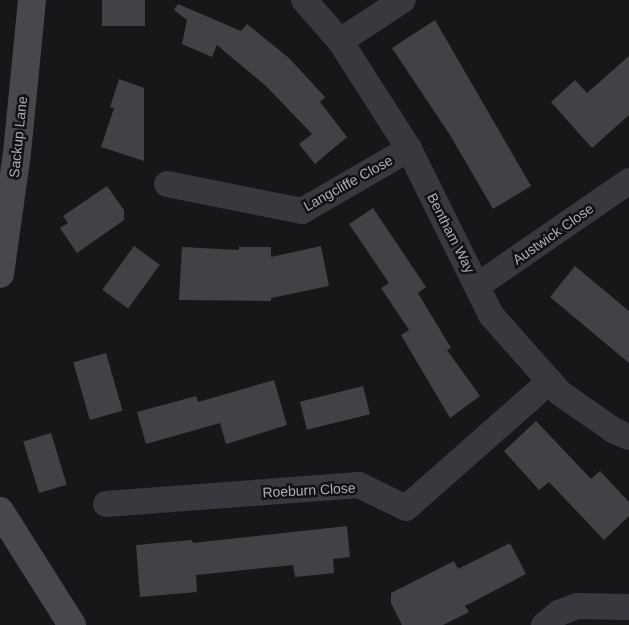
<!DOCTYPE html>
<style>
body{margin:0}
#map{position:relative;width:629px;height:625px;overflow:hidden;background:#171719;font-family:Arial,sans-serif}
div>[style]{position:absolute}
.building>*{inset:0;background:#414246;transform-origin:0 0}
.street>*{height:26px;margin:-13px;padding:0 13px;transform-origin:13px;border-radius:13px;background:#38393e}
.secondary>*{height:28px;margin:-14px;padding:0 14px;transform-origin:14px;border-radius:14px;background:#46484e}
span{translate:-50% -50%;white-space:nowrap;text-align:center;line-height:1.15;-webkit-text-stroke:5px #121214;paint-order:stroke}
.street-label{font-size:14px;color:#a9aeb9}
</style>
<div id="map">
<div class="building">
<i style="left:145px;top:0;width:26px;height:43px;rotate:90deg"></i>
<i style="clip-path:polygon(178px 4px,241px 31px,247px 24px,289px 58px,325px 97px,320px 102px,347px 137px,315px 164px,299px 144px,312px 134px,266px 86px,217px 45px,212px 57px,182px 44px,187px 20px,174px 10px)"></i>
<i style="clip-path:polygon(435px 20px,531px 186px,493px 209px,450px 135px,392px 48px)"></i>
<i style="clip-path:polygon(629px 56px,629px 115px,592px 148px,551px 102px,575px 80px,587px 93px)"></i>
<i style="clip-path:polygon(119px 79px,144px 88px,144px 161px,101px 147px,114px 108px,110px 107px)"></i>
<i style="clip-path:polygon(107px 186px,124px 210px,124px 220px,77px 253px,60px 228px,68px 223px,63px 216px)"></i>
<i style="clip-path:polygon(373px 208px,426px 287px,418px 293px,451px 348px,447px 350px,480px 396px,450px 418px,401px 335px,409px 330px,381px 288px,389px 283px,349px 224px)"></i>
<i style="left:134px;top:246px;width:32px;height:54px;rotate:36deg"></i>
<i style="clip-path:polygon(321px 246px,329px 286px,271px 298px,271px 301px,179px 300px,182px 247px,239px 250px,239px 247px,271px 247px,271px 257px)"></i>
<i style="clip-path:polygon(575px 266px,629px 311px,629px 363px,550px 297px)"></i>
<i style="left:106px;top:353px;width:60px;height:34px;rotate:74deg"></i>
<i style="clip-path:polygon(274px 380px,287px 425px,226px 444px,220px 423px,146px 444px,137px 412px,196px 396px,198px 402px)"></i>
<i style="left:363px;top:386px;width:29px;height:65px;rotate:76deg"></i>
<i style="clip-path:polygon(536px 421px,591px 479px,600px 471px,629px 502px,629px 516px,604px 540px,549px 482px,539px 490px,504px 451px)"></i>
<i style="left:51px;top:433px;width:54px;height:29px;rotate:73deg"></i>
<i style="clip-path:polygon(347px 526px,350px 557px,333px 559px,334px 573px,295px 577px,293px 565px,196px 575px,197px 592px,140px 597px,136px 545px,192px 540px,193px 543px)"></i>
<i style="clip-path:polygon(510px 543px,526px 574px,465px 606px,469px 612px,443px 625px,402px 625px,391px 603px,391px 593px,454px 561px,458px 569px)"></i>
</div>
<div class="street">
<i style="left:304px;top:0;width:55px;rotate:48.7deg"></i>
<i style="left:340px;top:41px;width:128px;rotate:57.4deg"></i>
<i style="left:409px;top:149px;width:185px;rotate:63.7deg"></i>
<i style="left:491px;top:315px;width:104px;rotate:48.5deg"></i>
<i style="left:560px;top:393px;width:65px;rotate:34.9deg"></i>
<i style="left:613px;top:430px;width:17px;rotate:24deg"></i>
<i style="left:340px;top:41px;width:75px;rotate:-33.1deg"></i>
<i style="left:167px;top:184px;width:138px;rotate:11.3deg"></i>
<i style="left:302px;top:211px;width:124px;rotate:-30.1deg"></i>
<i style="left:477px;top:286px;width:185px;rotate:-34.6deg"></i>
<i style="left:106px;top:504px;width:254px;rotate:-4.3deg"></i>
<i style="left:359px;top:485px;width:52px;rotate:26.1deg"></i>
<i style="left:406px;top:508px;width:192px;rotate:-41.4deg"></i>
<i style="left:544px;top:625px;width:19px;rotate:-39deg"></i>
<i style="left:559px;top:613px;width:19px;rotate:-21deg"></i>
<i style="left:577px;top:606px;width:52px;rotate:1.1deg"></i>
</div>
<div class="secondary">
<i style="left:0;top:274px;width:122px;rotate:-82deg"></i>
<i style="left:17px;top:153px;width:154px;rotate:-84.4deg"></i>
<i style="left:0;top:511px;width:135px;rotate:57.7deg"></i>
</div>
<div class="street-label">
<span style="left:18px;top:137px;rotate:-84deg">Sackup Lane</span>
<span style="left:348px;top:183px;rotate:-29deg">Langcliffe Close</span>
<span style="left:451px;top:233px;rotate:63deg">Bentham Way</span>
<span style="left:553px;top:234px;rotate:-35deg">Austwick Close</span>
<span style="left:309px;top:490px;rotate:-3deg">Roeburn Close</span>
</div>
</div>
